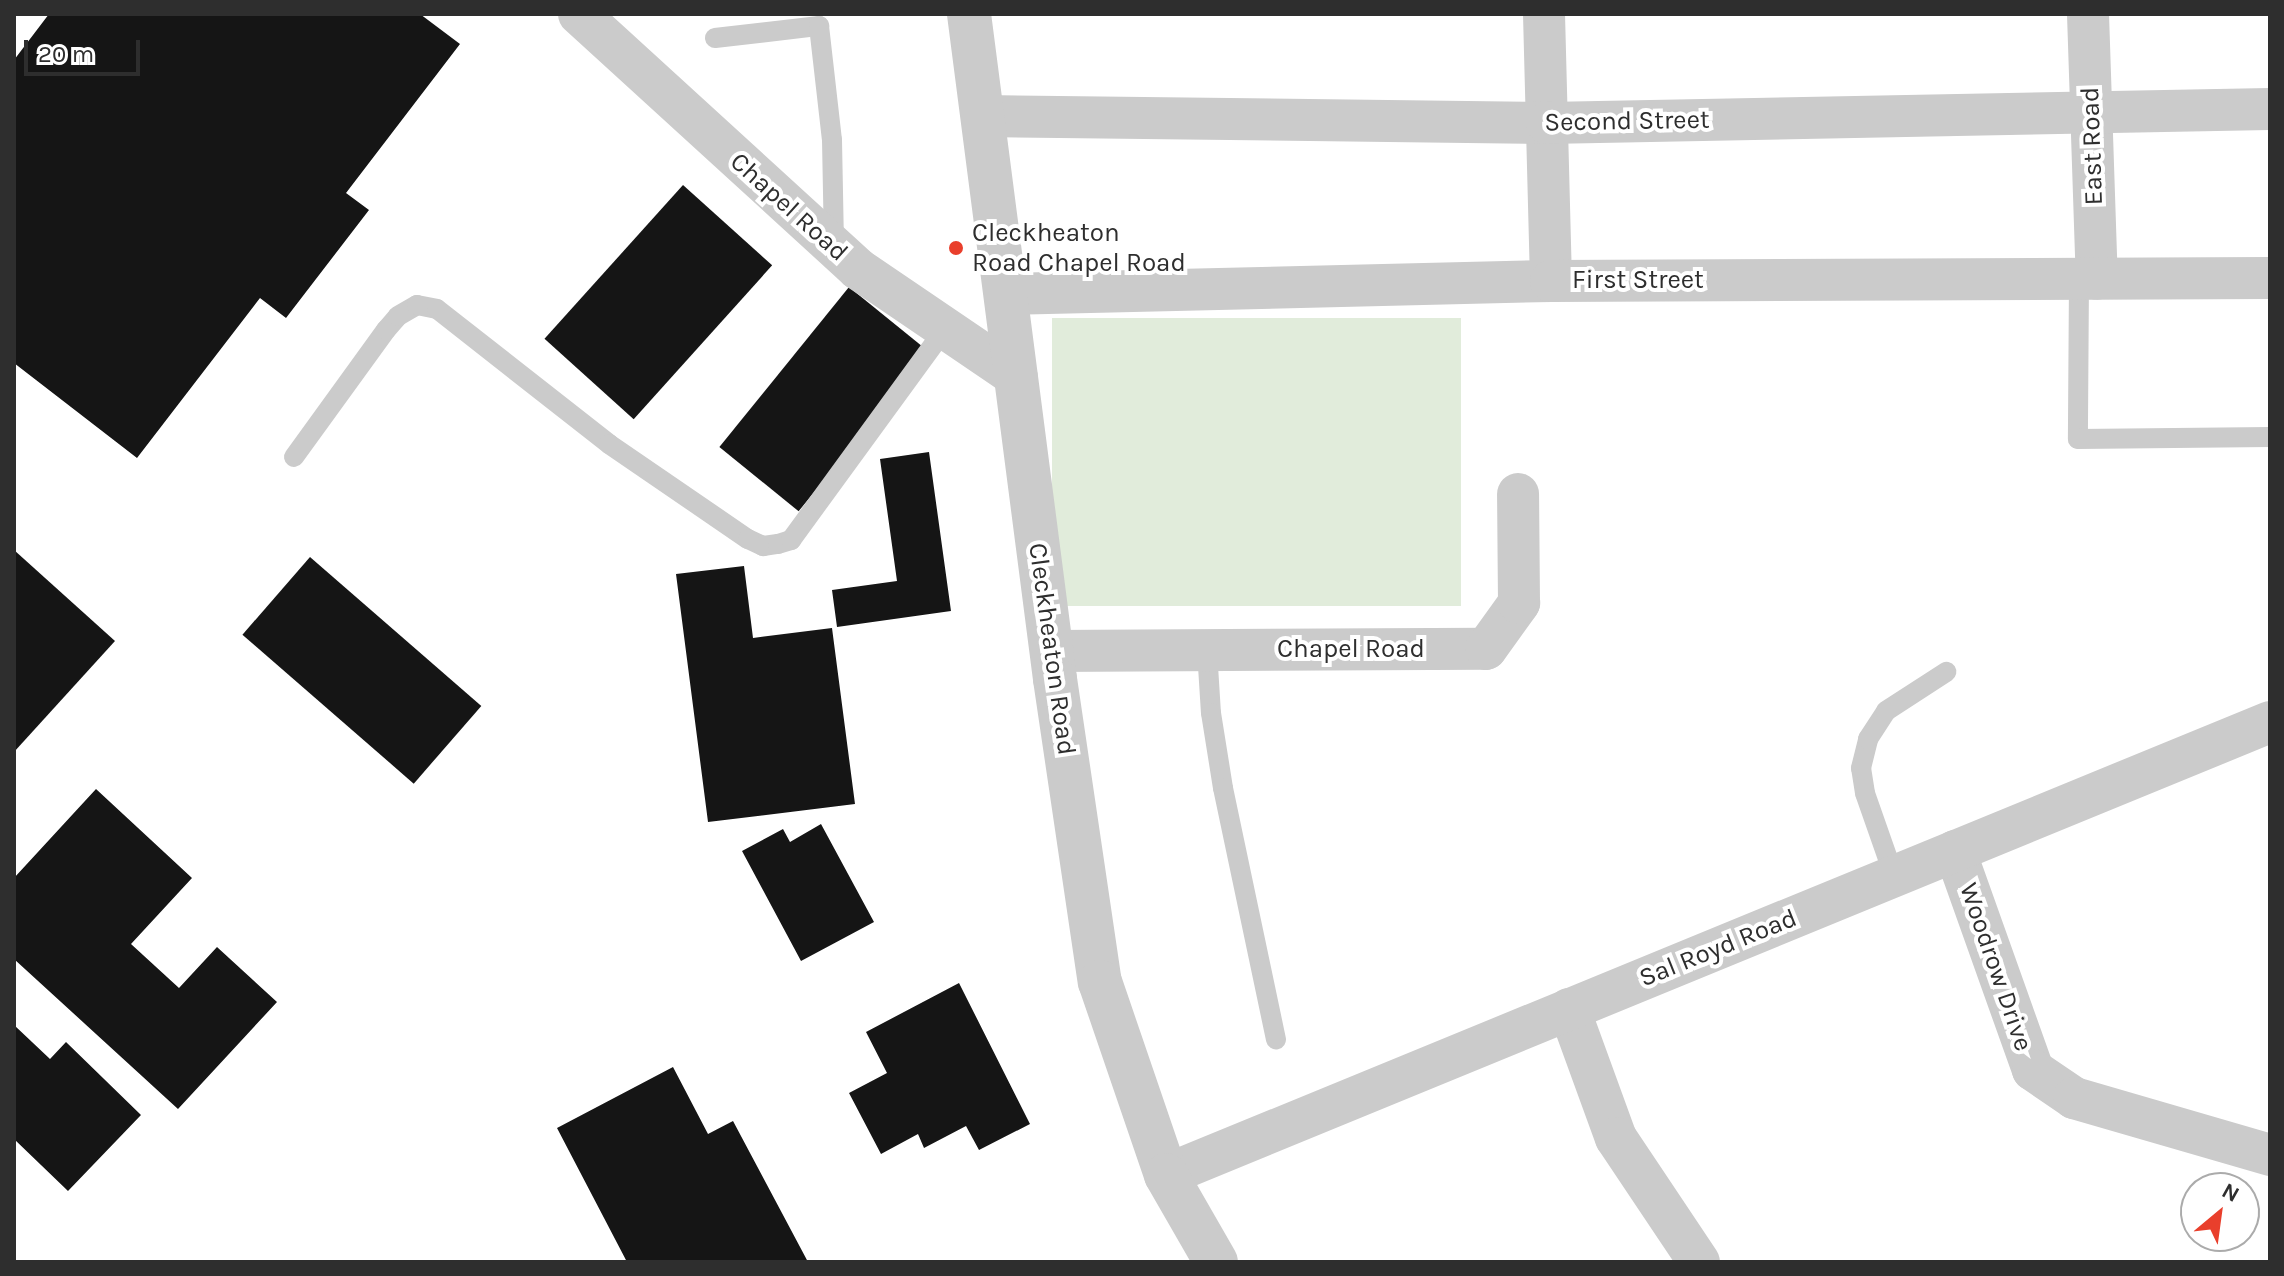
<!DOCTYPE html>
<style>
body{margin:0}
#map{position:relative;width:2284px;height:1276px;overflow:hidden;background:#fff;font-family:Karla,sans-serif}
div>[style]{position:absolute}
.green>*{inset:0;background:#e1ecdb;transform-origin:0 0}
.building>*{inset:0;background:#151515;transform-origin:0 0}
.service>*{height:20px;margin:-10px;padding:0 10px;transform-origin:10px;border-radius:10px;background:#cbcbcb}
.minor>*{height:42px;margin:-21px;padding:0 21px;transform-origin:21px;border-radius:21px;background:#cbcbcb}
.tertiary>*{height:44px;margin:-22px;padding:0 22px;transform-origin:22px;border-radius:22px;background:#cbcbcb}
.dots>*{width:22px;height:22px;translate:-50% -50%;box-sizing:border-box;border:4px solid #fff;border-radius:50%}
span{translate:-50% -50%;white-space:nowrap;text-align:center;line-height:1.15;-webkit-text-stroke:8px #fff;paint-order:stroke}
.street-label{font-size:26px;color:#2e2e2e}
.poi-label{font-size:26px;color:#2e2e2e}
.left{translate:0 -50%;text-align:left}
.frame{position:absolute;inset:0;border:16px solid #2e2e2e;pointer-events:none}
.north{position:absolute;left:2180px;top:1172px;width:80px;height:80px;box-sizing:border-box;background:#fff;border:2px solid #ababab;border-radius:50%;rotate:29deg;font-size:22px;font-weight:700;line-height:32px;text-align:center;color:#2e2e2e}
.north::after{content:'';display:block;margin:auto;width:28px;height:36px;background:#e93f2c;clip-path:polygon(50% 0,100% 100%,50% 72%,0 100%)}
.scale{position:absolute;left:24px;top:40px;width:116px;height:36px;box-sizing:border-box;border:4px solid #2e2e2e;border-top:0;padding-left:10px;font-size:24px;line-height:28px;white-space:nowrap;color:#2e2e2e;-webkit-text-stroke:6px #fff;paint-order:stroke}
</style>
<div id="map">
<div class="green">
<i style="left:1052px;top:318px;width:409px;height:288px"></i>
</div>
<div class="building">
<i style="clip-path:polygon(49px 14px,420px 14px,460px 44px,346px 193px,369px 210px,286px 318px,260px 298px,137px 458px,14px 363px,14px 60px)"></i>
<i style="left:683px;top:185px;width:120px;height:207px;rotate:42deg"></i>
<i style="left:849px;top:287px;width:102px;height:206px;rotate:39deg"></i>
<i style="clip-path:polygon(929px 452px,951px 611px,837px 627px,832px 590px,897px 581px,880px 459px)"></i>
<i style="clip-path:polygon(14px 550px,115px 641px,14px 752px)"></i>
<i style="left:310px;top:557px;width:227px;height:103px;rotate:41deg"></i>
<i style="clip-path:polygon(744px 566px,753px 638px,832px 628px,855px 804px,708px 822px,676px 574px)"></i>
<i style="clip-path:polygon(96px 789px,192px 878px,131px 944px,179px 988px,217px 947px,277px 1002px,178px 1109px,14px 959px,14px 878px)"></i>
<i style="clip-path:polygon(821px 824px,874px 922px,801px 961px,742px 851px,783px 829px,790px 842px)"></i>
<i style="clip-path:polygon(959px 983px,1030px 1124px,979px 1150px,966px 1126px,924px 1148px,918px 1134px,881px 1154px,849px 1093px,887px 1073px,866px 1032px)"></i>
<i style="clip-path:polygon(14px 1025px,50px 1059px,66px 1042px,141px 1115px,68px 1191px,14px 1139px)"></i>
<i style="clip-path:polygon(673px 1067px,708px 1134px,733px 1121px,808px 1262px,627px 1262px,557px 1128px)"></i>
</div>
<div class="service">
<i style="left:715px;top:38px;width:105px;rotate:-6.6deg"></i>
<i style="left:819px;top:26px;width:115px;rotate:83.5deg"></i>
<i style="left:832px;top:140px;width:104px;rotate:88.9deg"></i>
<i style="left:2079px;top:279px;width:160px;rotate:90.4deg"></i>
<i style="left:2078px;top:439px;width:192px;rotate:-0.6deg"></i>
<i style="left:294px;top:457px;width:157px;rotate:-54.1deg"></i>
<i style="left:386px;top:330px;width:18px;rotate:-49deg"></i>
<i style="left:398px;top:316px;width:22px;rotate:-30deg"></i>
<i style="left:417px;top:305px;width:20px;rotate:11deg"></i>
<i style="left:437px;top:309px;width:219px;rotate:38.1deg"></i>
<i style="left:609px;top:444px;width:168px;rotate:34.4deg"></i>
<i style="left:748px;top:539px;width:17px;rotate:25deg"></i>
<i style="left:763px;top:546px;width:15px;rotate:-8deg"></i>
<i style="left:778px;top:544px;width:14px;rotate:-17deg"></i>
<i style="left:791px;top:540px;width:261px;rotate:-53.9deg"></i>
<i style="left:1207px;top:650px;width:63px;rotate:86.4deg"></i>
<i style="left:1211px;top:713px;width:76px;rotate:80.9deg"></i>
<i style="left:1223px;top:788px;width:257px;rotate:78.1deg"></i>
<i style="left:1894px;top:876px;width:88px;rotate:-109.3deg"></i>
<i style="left:1865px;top:793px;width:25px;rotate:-99deg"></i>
<i style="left:1861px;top:768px;width:30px;rotate:-76deg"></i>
<i style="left:1868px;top:739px;width:33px;rotate:-57deg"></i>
<i style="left:1886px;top:711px;width:72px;rotate:-33deg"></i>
</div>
<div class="minor">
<i style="left:579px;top:14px;width:378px;rotate:42.4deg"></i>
<i style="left:858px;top:269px;width:192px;rotate:34.2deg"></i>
<i style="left:1544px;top:14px;width:267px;rotate:88.5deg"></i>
<i style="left:2088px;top:14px;width:265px;rotate:88.1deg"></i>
<i style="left:983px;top:116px;width:564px;rotate:0.71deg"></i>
<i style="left:1547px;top:123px;width:723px;rotate:-1.11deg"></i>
<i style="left:1006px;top:294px;width:545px;rotate:-1.37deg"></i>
<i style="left:1551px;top:281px;width:719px;rotate:-0.24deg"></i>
<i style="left:1052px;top:651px;width:434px;rotate:-0.3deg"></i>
<i style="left:1486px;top:649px;width:57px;rotate:-54.3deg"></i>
<i style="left:1519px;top:603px;width:109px;rotate:-90.5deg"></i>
<i style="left:1955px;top:851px;width:232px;rotate:70.4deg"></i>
<i style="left:2033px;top:1070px;width:50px;rotate:34.3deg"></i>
<i style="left:2074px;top:1098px;width:204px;rotate:16.2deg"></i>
<i style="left:1569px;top:1009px;width:137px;rotate:70deg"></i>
<i style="left:1616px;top:1138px;width:149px;rotate:56.2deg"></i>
<i style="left:1166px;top:1175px;width:1193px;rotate:-22.31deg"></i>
</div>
<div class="tertiary">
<i style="left:969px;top:14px;width:671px;rotate:82.63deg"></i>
<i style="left:1055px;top:679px;width:306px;rotate:81.6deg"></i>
<i style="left:1100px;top:982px;width:204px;rotate:71.1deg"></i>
<i style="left:1166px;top:1175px;width:100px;rotate:60.1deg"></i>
</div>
<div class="dots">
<i style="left:956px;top:248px;background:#e93f2c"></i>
</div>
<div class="street-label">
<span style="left:1627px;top:121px;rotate:-1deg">Second Street</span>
<span style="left:2092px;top:146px;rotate:-92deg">East Road</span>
<span style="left:789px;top:207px;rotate:42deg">Chapel Road</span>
<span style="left:1638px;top:280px">First Street</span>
<span style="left:1052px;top:649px;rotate:82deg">Cleckheaton Road</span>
<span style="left:1351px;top:649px">Chapel Road</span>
<span style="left:1718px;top:948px;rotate:-22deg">Sal Royd Road</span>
<span style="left:1996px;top:967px;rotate:71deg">Woodrow Drive</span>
</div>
<div class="poi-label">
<span class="left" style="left:972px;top:248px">Cleckheaton<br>Road Chapel Road</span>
</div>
<div class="frame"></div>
<div class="north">N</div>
<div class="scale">20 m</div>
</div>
